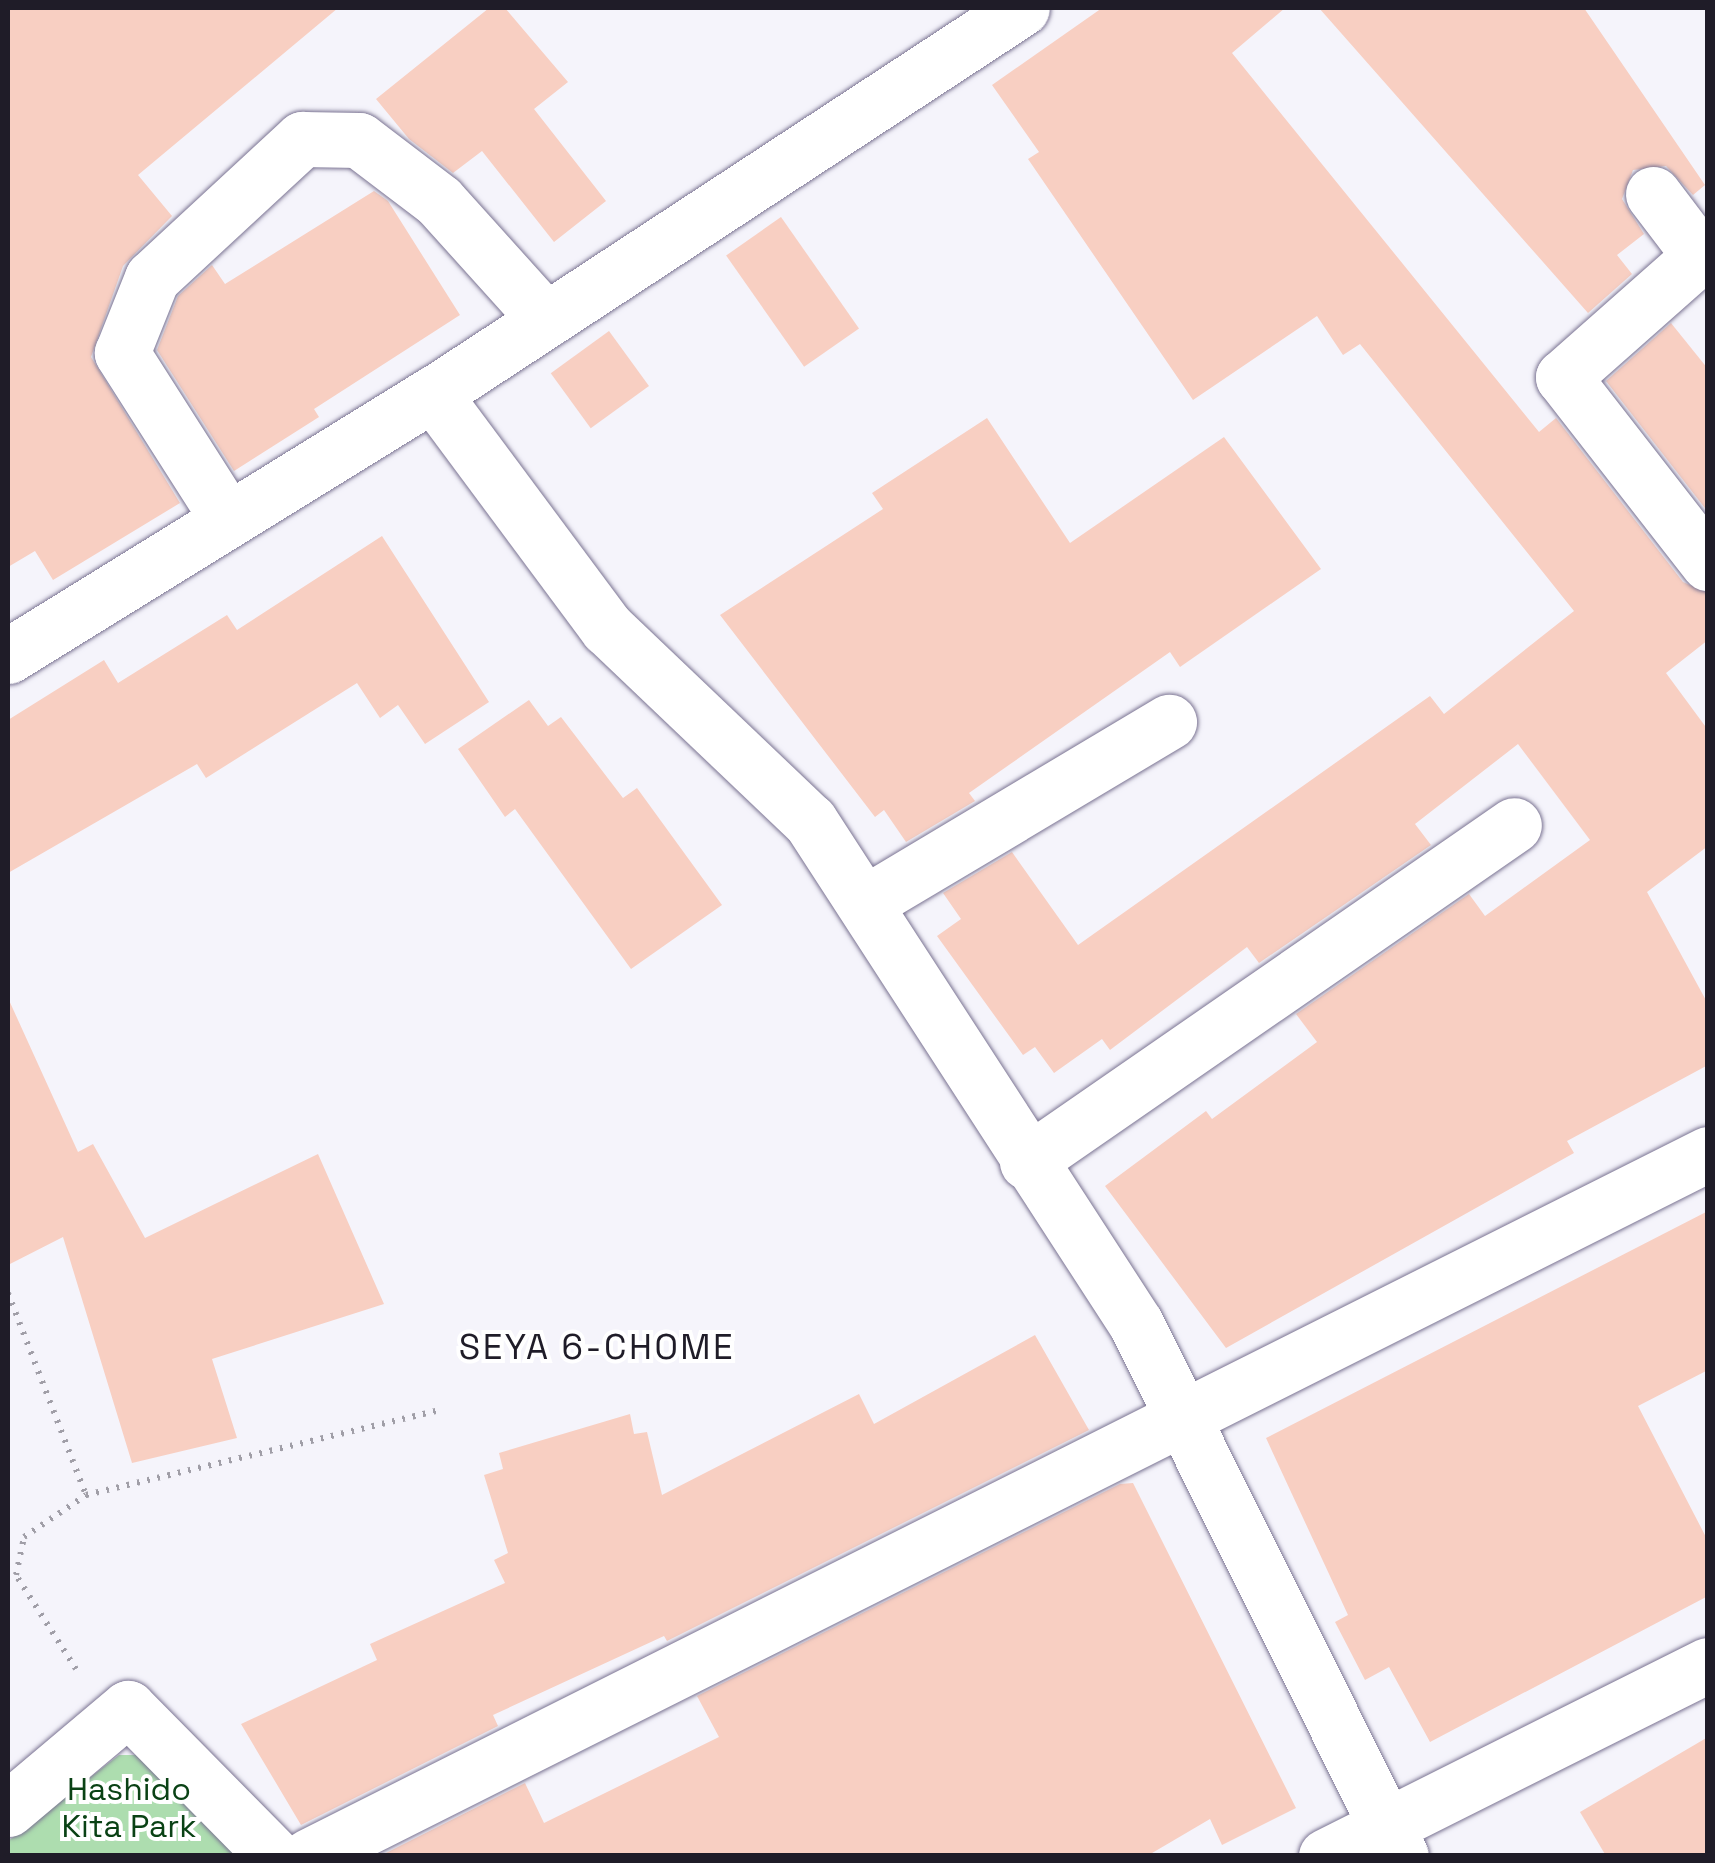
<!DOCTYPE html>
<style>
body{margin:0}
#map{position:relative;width:1715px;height:1863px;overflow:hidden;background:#f5f4fb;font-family:"Space Grotesk",sans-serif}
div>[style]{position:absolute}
.green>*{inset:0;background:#adddaf}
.building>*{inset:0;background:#f8cfc2;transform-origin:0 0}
.path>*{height:6px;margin-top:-3px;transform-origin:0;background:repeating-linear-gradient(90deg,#a09ea7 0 2.5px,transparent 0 10.5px)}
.roads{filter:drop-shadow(0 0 2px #7a7392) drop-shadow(0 0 2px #7a7392)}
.minor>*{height:55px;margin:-27.5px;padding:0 27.5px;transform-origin:27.5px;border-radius:27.5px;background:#fff}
span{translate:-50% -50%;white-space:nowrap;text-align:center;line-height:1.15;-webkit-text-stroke:8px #fff;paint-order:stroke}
.park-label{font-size:32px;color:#0a4215}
.neighbourhood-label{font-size:35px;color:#1f1c28;letter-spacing:2.5px}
.frame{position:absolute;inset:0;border:10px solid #1f1c28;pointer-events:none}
</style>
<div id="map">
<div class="green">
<i style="clip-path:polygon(119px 1755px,145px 1755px,249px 1856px,8px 1856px,8px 1841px)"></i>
</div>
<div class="building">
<i style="clip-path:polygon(8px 8px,338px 8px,138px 175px,172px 216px,123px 266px,91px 357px,180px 503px,53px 580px,35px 551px,8px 567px)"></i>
<i style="clip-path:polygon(489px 8px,505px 8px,568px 82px,534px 109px,606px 201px,554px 242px,482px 151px,453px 173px,409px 139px,376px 99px)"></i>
<i style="clip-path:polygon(1102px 8px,1285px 8px,1232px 53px,1539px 432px,1556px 418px,1683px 582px,1708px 593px,1708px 640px,1666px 673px,1708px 730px,1708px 846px,1647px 892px,1708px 1004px,1708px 1065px,1567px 1141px,1574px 1153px,1226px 1348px,1105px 1186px,1206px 1111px,1212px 1119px,1317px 1042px,1296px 1014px,1469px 894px,1485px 916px,1590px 840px,1518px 744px,1415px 824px,1431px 845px,1259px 963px,1247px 947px,1110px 1050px,1102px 1039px,1054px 1073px,1035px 1047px,1023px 1055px,937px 936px,961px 919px,943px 893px,1012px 852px,1078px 945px,1430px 696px,1444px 714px,1574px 611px,1360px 344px,1343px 355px,1317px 316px,1193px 400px,1028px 159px,1039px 152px,992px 85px)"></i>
<i style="clip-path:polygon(1319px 8px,1584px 8px,1705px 185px,1693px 195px,1666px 166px,1633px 170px,1622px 199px,1644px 234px,1617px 255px,1632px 274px,1588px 313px)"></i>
<i style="clip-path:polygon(374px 191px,388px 201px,460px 315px,314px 409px,319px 417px,234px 471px,157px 350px,178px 296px,212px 265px,225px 284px)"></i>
<i style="left:781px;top:217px;width:136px;height:67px;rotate:55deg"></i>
<i style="clip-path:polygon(1671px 323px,1708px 369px,1708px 512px,1606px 381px)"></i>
<i style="left:609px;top:331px;width:68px;height:72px;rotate:54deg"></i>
<i style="clip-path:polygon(987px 418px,1070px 543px,1224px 437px,1321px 569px,1180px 667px,1170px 652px,969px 793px,975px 801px,906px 842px,884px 810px,875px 817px,720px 615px,883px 509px,872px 493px)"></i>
<i style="clip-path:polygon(382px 536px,489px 702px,425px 744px,398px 705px,380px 718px,357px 683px,206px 778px,197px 764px,8px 873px,8px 720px,104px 660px,118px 683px,227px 615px,237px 630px)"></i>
<i style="clip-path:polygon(529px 700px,548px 726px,561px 717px,623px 798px,637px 788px,722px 905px,631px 969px,515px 809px,505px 817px,458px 749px)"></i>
<i style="clip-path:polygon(8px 998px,78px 1152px,93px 1144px,145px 1238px,318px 1154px,384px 1304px,212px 1359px,237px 1438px,132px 1463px,63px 1237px,8px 1265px)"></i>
<i style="clip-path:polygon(1708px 1211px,1708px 1370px,1638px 1406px,1708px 1541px,1708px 1596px,1430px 1742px,1389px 1667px,1365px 1680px,1335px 1622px,1348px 1615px,1266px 1438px)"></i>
<i style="clip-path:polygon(1035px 1335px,1089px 1430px,667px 1641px,664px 1636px,493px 1715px,498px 1726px,301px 1825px,241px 1724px,377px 1660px,370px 1644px,505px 1583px,494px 1560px,508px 1553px,484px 1475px,503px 1469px,499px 1453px,630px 1414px,634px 1434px,647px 1432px,662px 1495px,859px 1394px,874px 1424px)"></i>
<i style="clip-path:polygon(1133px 1483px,1296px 1808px,1222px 1845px,1210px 1819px,1147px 1856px,380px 1856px,525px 1783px,544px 1823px,719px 1737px,697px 1696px,1120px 1484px)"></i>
<i style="clip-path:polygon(1708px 1737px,1708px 1856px,1606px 1856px,1580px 1812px)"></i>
</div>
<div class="path">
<i style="left:8px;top:1293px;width:217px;rotate:68.9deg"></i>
<i style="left:76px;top:1669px;width:112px;rotate:-122.6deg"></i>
<i style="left:16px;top:1575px;width:39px;rotate:-78deg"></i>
<i style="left:24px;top:1537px;width:75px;rotate:-34.1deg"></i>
<i style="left:86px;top:1495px;width:364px;rotate:-13.5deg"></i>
</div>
<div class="roads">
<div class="minor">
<i style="left:1653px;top:194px;width:78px;rotate:52.8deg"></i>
<i style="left:1700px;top:256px;width:183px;rotate:138.5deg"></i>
<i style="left:1563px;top:377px;width:236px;rotate:52.1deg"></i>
<i style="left:433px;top:394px;width:292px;rotate:53.4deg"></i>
<i style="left:607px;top:628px;width:280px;rotate:43.6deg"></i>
<i style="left:810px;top:821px;width:599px;rotate:57.05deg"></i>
<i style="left:1136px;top:1324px;width:594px;rotate:63.52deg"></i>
<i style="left:227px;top:518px;width:196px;rotate:-122.5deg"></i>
<i style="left:122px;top:353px;width:81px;rotate:-68.2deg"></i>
<i style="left:152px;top:278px;width:205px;rotate:-42.8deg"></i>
<i style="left:302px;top:139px;width:57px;rotate:1deg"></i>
<i style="left:359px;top:140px;width:101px;rotate:37.3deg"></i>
<i style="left:439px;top:201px;width:160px;rotate:48deg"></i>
<i style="left:8px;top:656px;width:499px;rotate:-31.7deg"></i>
<i style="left:433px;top:394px;width:704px;rotate:-33.24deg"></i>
<i style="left:865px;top:903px;width:354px;rotate:-30.8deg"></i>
<i style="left:1027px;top:1162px;width:592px;rotate:-34.68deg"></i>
<i style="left:8px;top:1809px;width:157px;rotate:-40.1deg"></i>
<i style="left:128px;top:1708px;width:208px;rotate:45.4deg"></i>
<i style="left:309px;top:1856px;width:1565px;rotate:-26.65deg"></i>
<i style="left:1326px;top:1856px;width:427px;rotate:-26.6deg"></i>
</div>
</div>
<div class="park-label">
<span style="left:129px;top:1808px">Hashido<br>Kita Park</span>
</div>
<div class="neighbourhood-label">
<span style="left:597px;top:1347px">SEYA 6-CHOME</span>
</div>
<div class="frame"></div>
</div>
